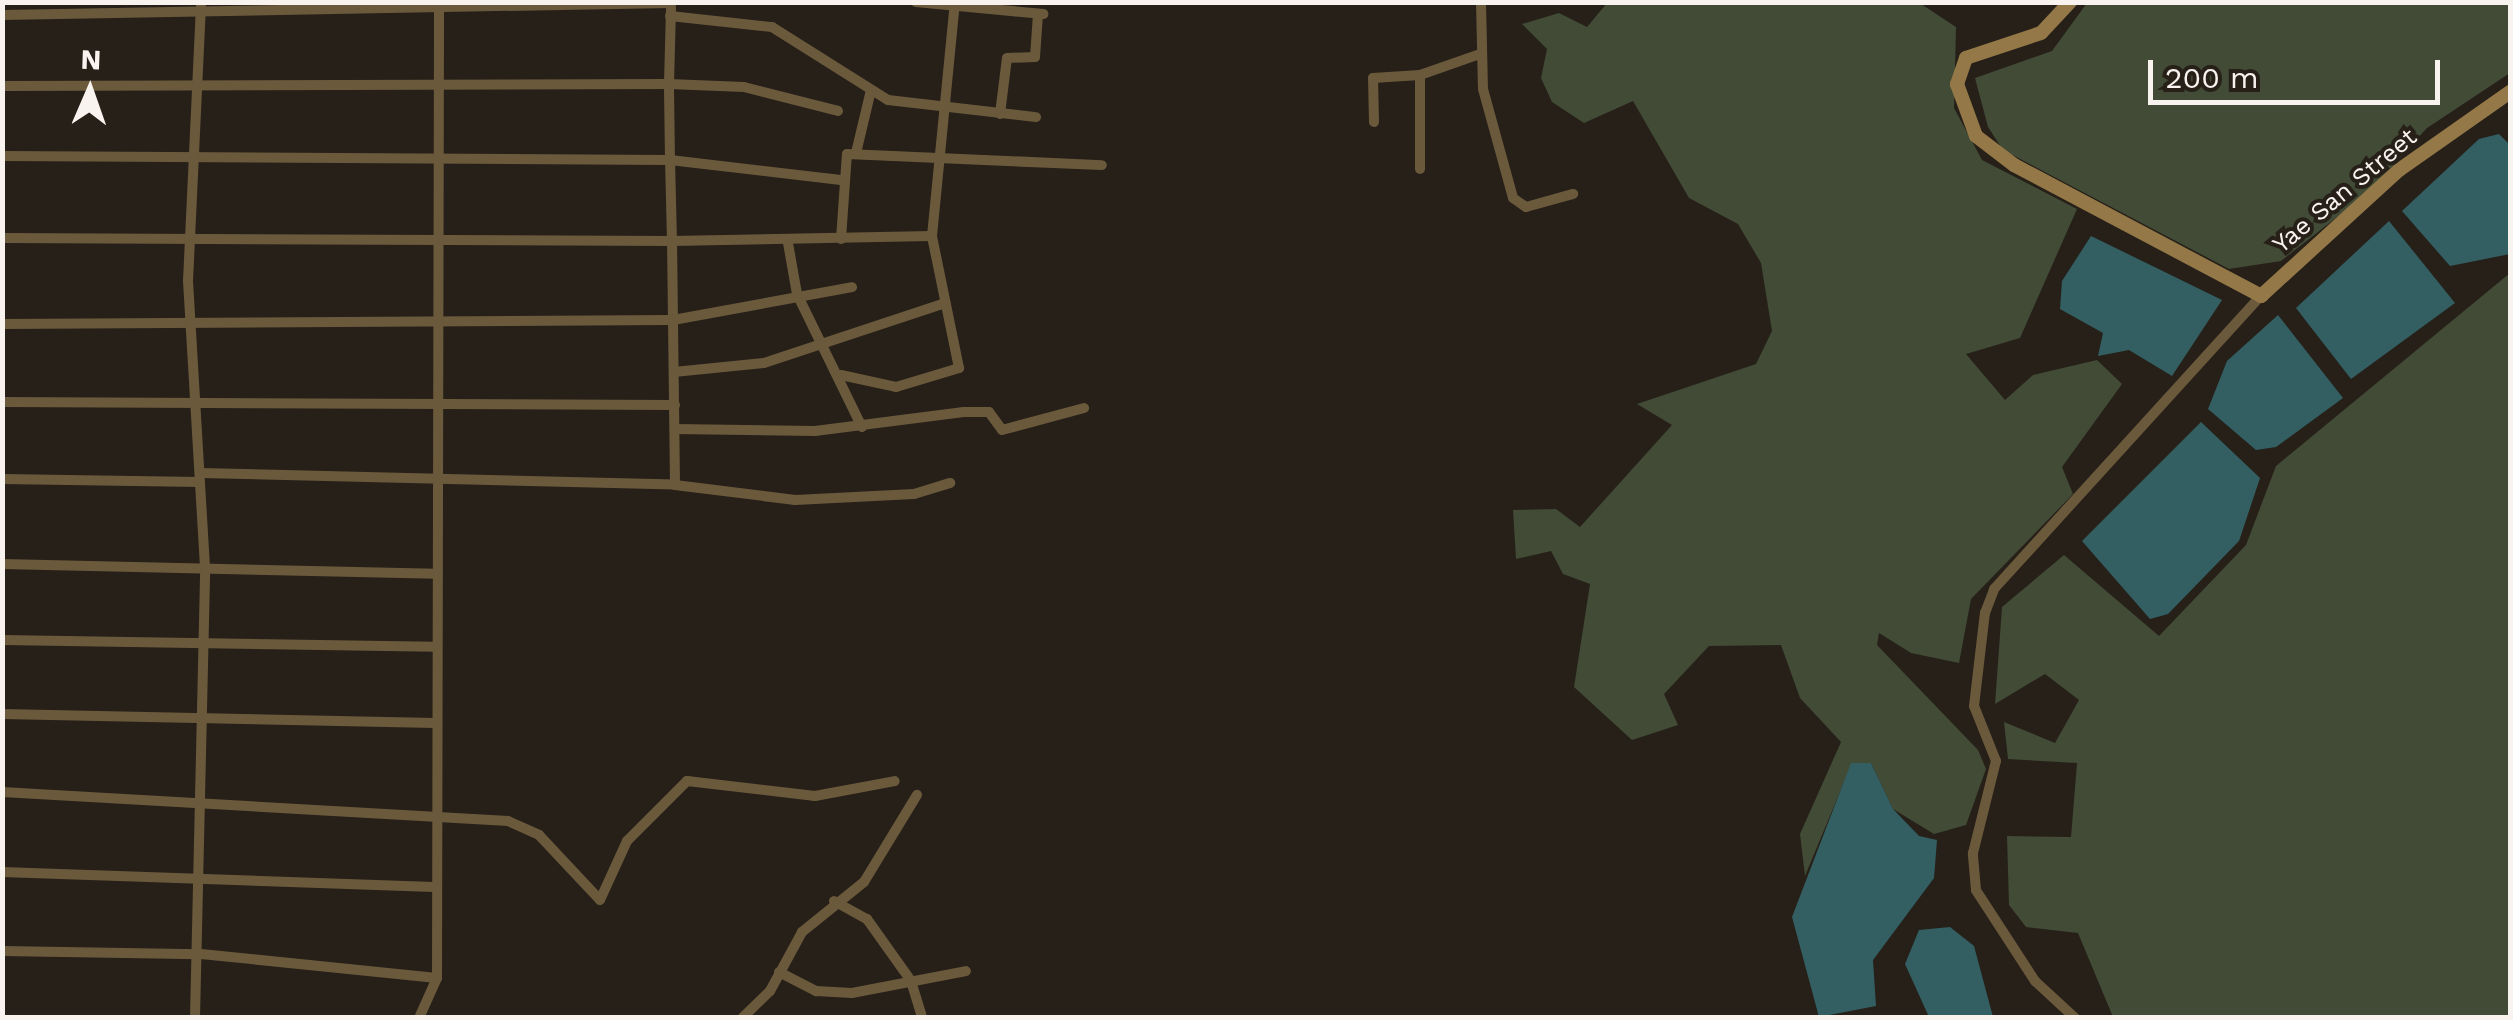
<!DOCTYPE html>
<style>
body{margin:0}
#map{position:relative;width:2513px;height:1020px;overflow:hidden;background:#262019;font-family:"Work Sans",sans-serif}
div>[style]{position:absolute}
.green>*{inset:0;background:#414b36}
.water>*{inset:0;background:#335f63}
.street>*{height:10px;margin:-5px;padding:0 5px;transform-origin:5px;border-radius:5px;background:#6b593c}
.secondary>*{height:14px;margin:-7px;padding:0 7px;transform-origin:7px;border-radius:7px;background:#947848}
span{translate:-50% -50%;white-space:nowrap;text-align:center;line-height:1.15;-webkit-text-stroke:8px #262019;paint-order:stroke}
.street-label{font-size:25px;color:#f8f3ef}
.frame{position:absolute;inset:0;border:5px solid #f8f3ef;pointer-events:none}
.north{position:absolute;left:40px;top:40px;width:100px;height:100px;-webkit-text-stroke:8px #262019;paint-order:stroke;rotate:2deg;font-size:28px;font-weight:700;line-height:40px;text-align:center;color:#f8f3ef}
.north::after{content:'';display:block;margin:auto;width:35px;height:45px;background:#f8f3ef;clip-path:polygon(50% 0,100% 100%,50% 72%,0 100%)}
.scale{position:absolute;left:2148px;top:60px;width:292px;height:45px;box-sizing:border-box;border:5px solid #f8f3ef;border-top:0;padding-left:12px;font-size:30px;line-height:35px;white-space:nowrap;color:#f8f3ef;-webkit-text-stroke:8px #262019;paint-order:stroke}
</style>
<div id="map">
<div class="green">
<i style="clip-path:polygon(1918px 2px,1956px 27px,1954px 108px,1982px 160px,2077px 209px,2020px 338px,1966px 354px,2005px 400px,2033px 375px,2097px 360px,2122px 384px,2062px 467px,2073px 494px,1971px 599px,1959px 663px,1911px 653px,1879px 633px,1877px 645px,1978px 750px,1986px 769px,1966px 825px,1934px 834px,1893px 809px,1871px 763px,1852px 763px,1805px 876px,1800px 834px,1841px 742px,1800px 698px,1781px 645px,1709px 646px,1664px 694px,1678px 725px,1632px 740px,1574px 687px,1590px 584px,1563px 574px,1551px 551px,1516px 559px,1513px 510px,1556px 509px,1580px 527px,1672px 425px,1637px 404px,1756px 364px,1772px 331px,1761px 263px,1738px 224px,1689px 198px,1633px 101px,1584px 123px,1552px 102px,1541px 78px,1547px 49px,1522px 24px,1559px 13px,1587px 27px,1607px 3px)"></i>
<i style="clip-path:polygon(2087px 3px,2510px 3px,2510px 73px,2427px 128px,2369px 192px,2281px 261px,2229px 269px,2003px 150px,1988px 127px,1975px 78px,2052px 51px)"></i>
<i style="clip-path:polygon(2510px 273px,2510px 1017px,2113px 1017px,2078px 933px,2026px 927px,2009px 905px,2007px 836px,2071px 837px,2077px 763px,2008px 759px,2004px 722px,2055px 743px,2079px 700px,2045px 674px,1995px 704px,2002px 607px,2064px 555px,2159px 636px,2246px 545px,2276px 466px)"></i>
</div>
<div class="water">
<i style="clip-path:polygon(2499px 134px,2510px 145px,2510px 254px,2450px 266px,2402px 211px,2479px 139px)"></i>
<i style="clip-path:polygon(2389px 221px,2455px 303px,2351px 379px,2296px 308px)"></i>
<i style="clip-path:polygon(2091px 236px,2222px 300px,2172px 376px,2129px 350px,2098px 356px,2103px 333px,2060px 309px,2062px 281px)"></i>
<i style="clip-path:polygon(2278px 315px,2343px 398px,2276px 447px,2256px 450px,2208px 409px,2227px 361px)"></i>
<i style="clip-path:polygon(2201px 422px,2260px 478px,2239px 541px,2168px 614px,2150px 619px,2082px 541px)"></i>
<i style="clip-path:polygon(1851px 763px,1871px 763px,1893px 809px,1919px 836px,1937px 840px,1934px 878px,1873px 960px,1876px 1006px,1819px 1017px,1792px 917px)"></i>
<i style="clip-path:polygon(1950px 927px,1974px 946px,1993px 1017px,1929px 1017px,1905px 964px,1919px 930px)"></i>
</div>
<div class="street">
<i style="left:916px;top:2px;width:128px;rotate:5.4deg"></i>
<i style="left:1481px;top:2px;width:87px;rotate:88.7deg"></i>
<i style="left:1483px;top:89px;width:113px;rotate:74.6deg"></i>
<i style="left:1513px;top:198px;width:16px;rotate:35deg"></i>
<i style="left:1526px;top:207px;width:49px;rotate:-15.5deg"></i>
<i style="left:2px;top:15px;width:669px;rotate:-1.03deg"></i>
<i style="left:670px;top:16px;width:103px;rotate:6.2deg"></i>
<i style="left:772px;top:27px;width:137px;rotate:32.2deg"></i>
<i style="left:888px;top:100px;width:149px;rotate:6.6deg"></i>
<i style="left:2px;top:86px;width:667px;rotate:-0.17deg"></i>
<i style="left:669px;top:84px;width:77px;rotate:-88.5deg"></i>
<i style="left:1000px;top:114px;width:56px;rotate:-82.9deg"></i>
<i style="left:1007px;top:58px;width:28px;rotate:-2deg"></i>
<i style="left:1035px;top:57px;width:43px;rotate:-86deg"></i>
<i style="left:1374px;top:122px;width:44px;rotate:-91.3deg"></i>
<i style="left:1373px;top:78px;width:47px;rotate:-3.7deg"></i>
<i style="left:1420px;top:75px;width:64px;rotate:-19.3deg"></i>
<i style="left:856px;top:153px;width:65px;rotate:-76.6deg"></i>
<i style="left:2px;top:156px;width:668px;rotate:0.34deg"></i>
<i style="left:670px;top:160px;width:76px;rotate:-90.8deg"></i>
<i style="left:669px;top:84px;width:75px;rotate:2.3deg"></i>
<i style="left:744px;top:87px;width:97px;rotate:14.3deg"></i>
<i style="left:1420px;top:169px;width:94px;rotate:-90deg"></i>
<i style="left:2px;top:238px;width:670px;rotate:0.26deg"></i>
<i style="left:672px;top:241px;width:81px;rotate:-91.4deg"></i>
<i style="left:670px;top:160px;width:172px;rotate:6.7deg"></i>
<i style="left:841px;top:239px;width:85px;rotate:-86deg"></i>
<i style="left:847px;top:154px;width:255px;rotate:2.5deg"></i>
<i style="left:788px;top:243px;width:52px;rotate:80deg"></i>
<i style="left:797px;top:294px;width:148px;rotate:64deg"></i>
<i style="left:2px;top:324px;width:671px;rotate:-0.34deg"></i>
<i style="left:673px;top:320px;width:79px;rotate:-90.7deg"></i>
<i style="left:672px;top:241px;width:260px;rotate:-1.1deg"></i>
<i style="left:674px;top:372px;width:90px;rotate:-5.7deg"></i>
<i style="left:764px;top:363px;width:191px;rotate:-18.3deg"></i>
<i style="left:841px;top:375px;width:56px;rotate:12.3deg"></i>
<i style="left:896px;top:387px;width:66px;rotate:-16.8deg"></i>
<i style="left:959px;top:368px;width:135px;rotate:-101.6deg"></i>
<i style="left:932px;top:236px;width:226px;rotate:-84.4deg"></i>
<i style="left:2px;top:402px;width:673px;rotate:0.26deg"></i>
<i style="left:675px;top:429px;width:140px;rotate:0.8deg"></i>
<i style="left:815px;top:431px;width:150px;rotate:-7.3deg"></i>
<i style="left:964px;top:412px;width:25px"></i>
<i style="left:989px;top:412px;width:22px;rotate:54deg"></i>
<i style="left:1002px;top:430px;width:85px;rotate:-15deg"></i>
<i style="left:200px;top:473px;width:475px;rotate:1.4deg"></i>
<i style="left:675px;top:485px;width:121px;rotate:7.1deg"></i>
<i style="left:795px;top:500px;width:119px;rotate:-2.9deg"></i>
<i style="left:914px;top:494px;width:38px;rotate:-17deg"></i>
<i style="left:2px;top:479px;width:198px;rotate:0.9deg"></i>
<i style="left:675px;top:485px;width:165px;rotate:-90.7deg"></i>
<i style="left:673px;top:320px;width:182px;rotate:-10.4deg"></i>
<i style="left:2px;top:564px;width:434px;rotate:1.3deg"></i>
<i style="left:2px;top:640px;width:433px;rotate:0.9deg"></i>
<i style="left:2px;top:714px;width:433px;rotate:1.2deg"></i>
<i style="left:2px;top:792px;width:507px;rotate:3.28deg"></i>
<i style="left:508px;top:821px;width:34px;rotate:24deg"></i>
<i style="left:539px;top:835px;width:89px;rotate:46.8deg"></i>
<i style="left:600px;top:900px;width:65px;rotate:-65.4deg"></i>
<i style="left:627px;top:841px;width:85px;rotate:-45deg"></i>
<i style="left:687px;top:781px;width:129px;rotate:6.7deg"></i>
<i style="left:815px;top:796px;width:81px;rotate:-10.6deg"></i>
<i style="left:2px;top:872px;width:432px;rotate:2deg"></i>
<i style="left:834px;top:901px;width:38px;rotate:29deg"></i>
<i style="left:867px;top:919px;width:76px;rotate:54.6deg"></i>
<i style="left:911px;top:981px;width:39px;rotate:73deg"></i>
<i style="left:2px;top:951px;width:199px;rotate:0.9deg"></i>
<i style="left:201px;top:954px;width:237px;rotate:5.8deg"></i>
<i style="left:779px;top:972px;width:42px;rotate:27.2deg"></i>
<i style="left:816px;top:991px;width:36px;rotate:3deg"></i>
<i style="left:852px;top:993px;width:116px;rotate:-10.9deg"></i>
<i style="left:195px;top:1018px;width:451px;rotate:-88.7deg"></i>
<i style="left:205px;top:567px;width:287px;rotate:-93.4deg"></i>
<i style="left:188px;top:281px;width:279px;rotate:-87.3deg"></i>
<i style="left:419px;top:1018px;width:44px;rotate:-65.8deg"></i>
<i style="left:437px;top:978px;width:976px;rotate:-89.88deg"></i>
<i style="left:742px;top:1018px;width:39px;rotate:-44deg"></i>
<i style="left:770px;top:991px;width:67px;rotate:-61.5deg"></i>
<i style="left:802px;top:932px;width:80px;rotate:-38.9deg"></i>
<i style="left:864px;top:882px;width:102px;rotate:-58.7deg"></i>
<i style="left:2075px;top:1018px;width:54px;rotate:-137.2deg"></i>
<i style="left:2035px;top:981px;width:108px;rotate:-123deg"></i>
<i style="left:1976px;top:890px;width:37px;rotate:-95deg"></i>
<i style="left:1973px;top:853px;width:95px;rotate:-76deg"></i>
<i style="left:1996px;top:761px;width:59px;rotate:-111.8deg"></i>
<i style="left:1974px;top:706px;width:94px;rotate:-83.3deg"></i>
<i style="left:1985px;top:613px;width:26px;rotate:-69deg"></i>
<i style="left:1994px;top:589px;width:396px;rotate:-47.7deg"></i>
</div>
<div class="secondary">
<i style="left:2070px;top:2px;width:42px;rotate:133.1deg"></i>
<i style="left:2041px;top:33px;width:79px;rotate:161.6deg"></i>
<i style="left:1966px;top:58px;width:28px;rotate:109deg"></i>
<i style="left:1957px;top:84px;width:55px;rotate:69.9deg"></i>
<i style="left:1976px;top:136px;width:48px;rotate:37.3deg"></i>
<i style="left:2014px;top:165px;width:280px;rotate:27.9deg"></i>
<i style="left:2261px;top:296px;width:187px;rotate:-42.4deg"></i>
<i style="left:2399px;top:170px;width:136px;rotate:-35.1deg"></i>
</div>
<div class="street-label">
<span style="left:2345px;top:191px;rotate:-40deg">Yae San Street</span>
</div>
<div class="frame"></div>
<div class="north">N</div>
<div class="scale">200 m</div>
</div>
